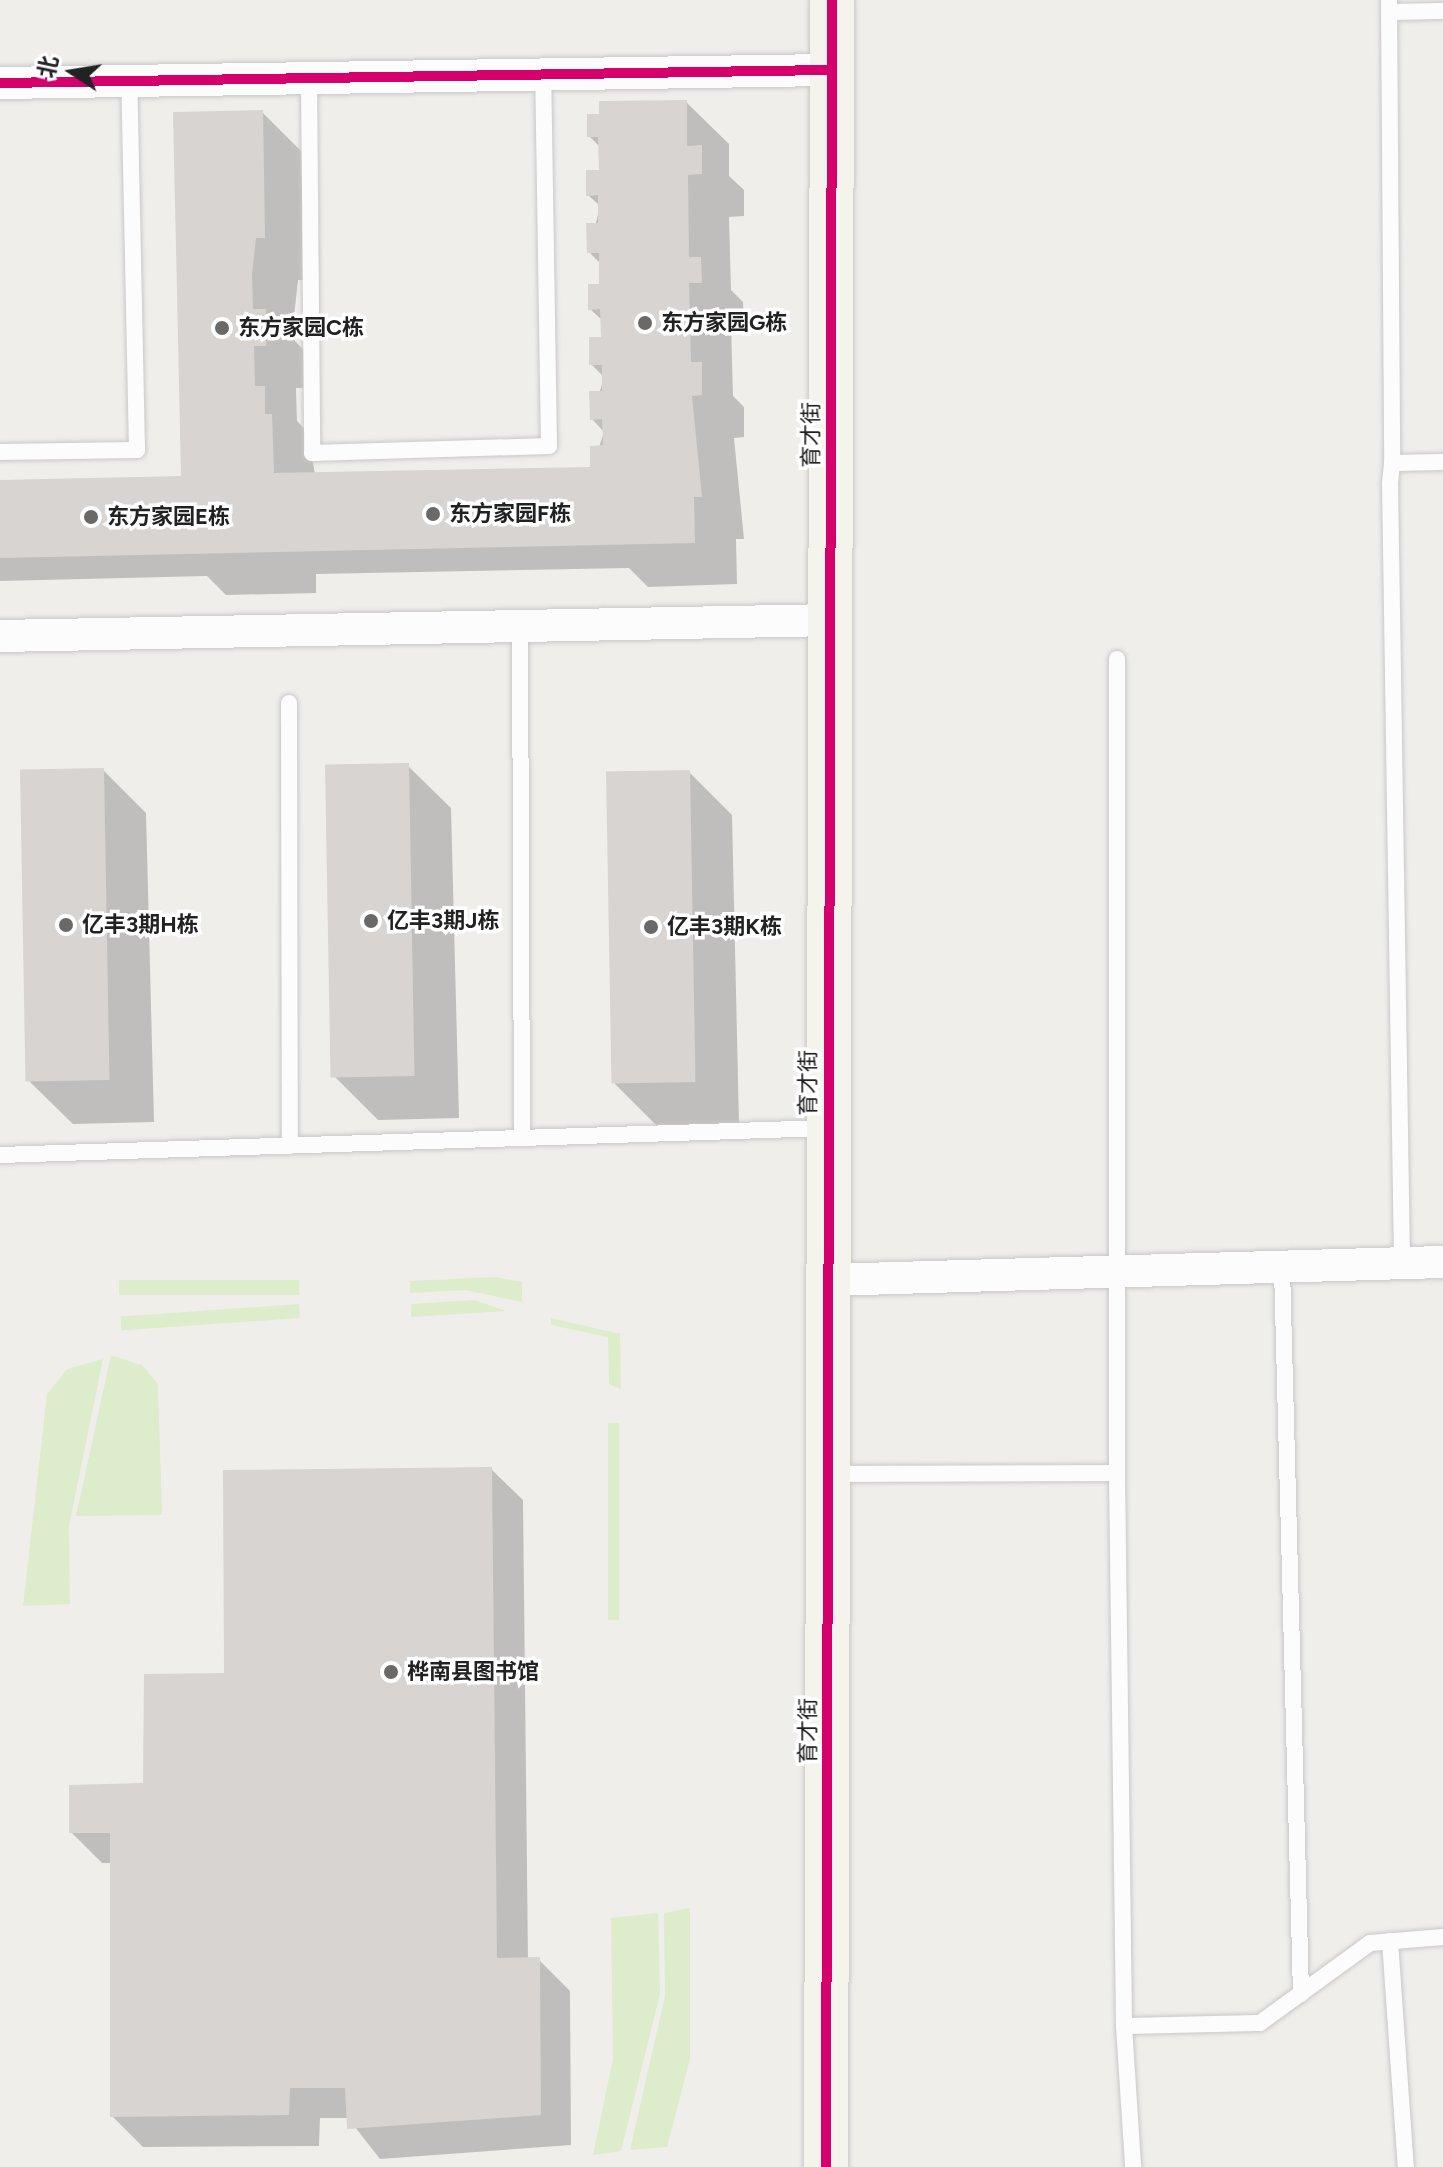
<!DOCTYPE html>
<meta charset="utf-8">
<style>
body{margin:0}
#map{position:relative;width:1443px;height:2167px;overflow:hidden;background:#f0eeeb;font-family:Figtree,"Noto Sans SC",sans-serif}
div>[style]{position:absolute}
.grass>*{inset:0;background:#ddeccb;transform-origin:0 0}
.shadow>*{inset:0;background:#0003}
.building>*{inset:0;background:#d7d4d2;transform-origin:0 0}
.roads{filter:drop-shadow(0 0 2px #c9c8c7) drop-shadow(0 0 2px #c9c8c7)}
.lane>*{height:16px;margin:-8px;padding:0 8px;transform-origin:8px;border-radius:8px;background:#fdfcfc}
.street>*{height:32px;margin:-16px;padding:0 16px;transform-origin:16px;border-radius:16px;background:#fdfcfc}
.secondary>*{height:44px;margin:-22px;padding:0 22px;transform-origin:22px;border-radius:22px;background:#f4f4ed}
.cycleway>*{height:10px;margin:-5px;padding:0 5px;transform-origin:5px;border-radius:5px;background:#d6006c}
.dots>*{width:22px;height:22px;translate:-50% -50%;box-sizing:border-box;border:4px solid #fff;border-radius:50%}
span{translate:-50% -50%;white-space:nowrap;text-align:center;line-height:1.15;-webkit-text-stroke:7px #fff;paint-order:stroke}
.poi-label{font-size:22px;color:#222;font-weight:700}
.left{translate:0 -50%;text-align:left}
.street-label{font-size:22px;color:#222}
.north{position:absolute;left:32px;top:32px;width:80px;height:80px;-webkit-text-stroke:6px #fff;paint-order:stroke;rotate:282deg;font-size:22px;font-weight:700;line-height:32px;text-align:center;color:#222}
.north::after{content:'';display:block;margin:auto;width:28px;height:36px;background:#222;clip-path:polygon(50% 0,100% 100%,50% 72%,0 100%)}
</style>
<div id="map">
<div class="grass">
<i style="clip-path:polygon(495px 1277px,522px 1282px,522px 1302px,465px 1290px,410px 1293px,410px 1281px)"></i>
<i style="left:299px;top:1280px;width:15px;height:180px;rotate:90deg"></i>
<i style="clip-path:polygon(475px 1300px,506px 1311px,411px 1317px,411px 1304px)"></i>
<i style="left:299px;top:1304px;width:14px;height:179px;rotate:86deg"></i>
<i style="clip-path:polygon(551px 1318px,620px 1334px,621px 1389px,609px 1384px,608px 1337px,551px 1325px)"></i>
<i style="clip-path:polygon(111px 1355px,142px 1365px,158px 1384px,162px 1515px,76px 1516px)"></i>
<i style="clip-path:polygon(103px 1359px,69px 1526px,70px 1604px,23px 1606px,47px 1394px,67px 1369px)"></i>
<i style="left:608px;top:1423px;width:11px;height:197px"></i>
<i style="clip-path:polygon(690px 1908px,690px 2059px,667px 2147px,630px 2150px,665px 1996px,664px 1913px)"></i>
<i style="clip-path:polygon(658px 1913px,660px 1994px,621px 2151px,593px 2155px,613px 2059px,611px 1918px)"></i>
</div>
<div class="shadow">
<i style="clip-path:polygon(686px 102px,729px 144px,729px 176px,744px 190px,744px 216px,729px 217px,731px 290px,743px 302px,744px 325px,731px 325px,733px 396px,744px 407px,744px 437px,734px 438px,744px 539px,736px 539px,737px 584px,648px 587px,629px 568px,316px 574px,316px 593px,226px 595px,207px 576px,0 581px,0 482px,182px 478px,262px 112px,305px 155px,306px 280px,298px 280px,294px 317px,295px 341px,308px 354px,308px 388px,296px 388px,297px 421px,307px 431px,315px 474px,592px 469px,604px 432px,592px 419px,604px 377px,591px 364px,603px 339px,603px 321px,590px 309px,601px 286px,601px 264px,589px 252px,600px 206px,588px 195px,601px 172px,600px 147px,589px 136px)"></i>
<i style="clip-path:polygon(408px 766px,451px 808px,459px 1118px,378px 1120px,335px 1077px)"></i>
<i style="clip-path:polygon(103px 770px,146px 813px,154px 1122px,73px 1124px,30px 1082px)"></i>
<i style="clip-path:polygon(689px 772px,732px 815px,739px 1124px,658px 1127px,615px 1084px)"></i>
<i style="clip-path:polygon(491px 1469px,523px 1500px,528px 1960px,539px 1960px,570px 1991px,571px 2145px,380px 2159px,348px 2118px,320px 2118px,319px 2146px,143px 2147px,112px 2116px,112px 1863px,102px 1863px,71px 1832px,145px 1785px,226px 1675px)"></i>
</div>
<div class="building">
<i style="clip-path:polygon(687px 100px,687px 146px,702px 145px,702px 174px,688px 175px,689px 257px,701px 257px,702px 283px,689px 283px,691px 362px,702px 362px,702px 395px,692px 396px,702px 497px,694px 497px,695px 543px,0 558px,0 480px,181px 476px,173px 112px,263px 110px,265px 238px,256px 238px,252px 274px,253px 309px,266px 309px,266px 346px,254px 346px,255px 386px,265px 386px,265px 414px,272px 414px,274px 473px,590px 467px,590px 446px,603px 445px,602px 419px,590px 420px,589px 391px,602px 391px,602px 365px,589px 365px,589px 337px,601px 337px,600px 309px,588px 310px,588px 284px,599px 284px,599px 253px,587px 253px,586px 223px,598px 223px,598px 195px,586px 196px,586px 170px,599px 170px,598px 137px,587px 137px,587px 114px,599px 114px,599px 101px)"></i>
<i style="left:409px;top:763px;width:313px;height:84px;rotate:89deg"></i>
<i style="left:104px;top:768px;width:312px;height:84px;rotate:89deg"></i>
<i style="left:690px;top:770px;width:312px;height:84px;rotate:89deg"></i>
<i style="clip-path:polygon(492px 1467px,497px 1958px,540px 1957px,541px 2115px,347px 2129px,345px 2088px,290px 2088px,289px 2115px,110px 2117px,110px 1833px,69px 1833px,69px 1785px,143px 1783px,144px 1674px,224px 1673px,223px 1470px)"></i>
</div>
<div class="roads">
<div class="lane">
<i style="left:1389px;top:0;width:463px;rotate:89.6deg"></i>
<i style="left:1389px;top:12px;width:54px;rotate:-1.1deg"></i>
<i style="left:309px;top:78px;width:375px;rotate:89.5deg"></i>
<i style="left:312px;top:453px;width:237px;rotate:-1.7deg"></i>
<i style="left:549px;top:446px;width:372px;rotate:-90.9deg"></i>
<i style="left:0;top:452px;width:137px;rotate:-0.8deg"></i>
<i style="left:137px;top:450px;width:369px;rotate:-91.2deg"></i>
<i style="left:520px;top:626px;width:512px;rotate:89.78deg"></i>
<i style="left:1117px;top:659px;width:814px;rotate:90deg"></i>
<i style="left:1117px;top:1473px;width:553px;rotate:89.27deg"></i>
<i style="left:1124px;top:2026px;width:141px;rotate:86.3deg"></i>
<i style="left:289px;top:703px;width:443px;rotate:89.9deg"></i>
<i style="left:0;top:1155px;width:826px;rotate:-1.87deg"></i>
<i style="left:1402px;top:1262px;width:779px;rotate:-90.88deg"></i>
<i style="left:1390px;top:483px;width:20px;rotate:-84deg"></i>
<i style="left:1392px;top:463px;width:51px;rotate:-1.1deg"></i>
<i style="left:1282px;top:1268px;width:726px;rotate:88.5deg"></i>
<i style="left:831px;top:1474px;width:286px;rotate:-0.2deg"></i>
<i style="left:1390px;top:1941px;width:227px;rotate:86deg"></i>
<i style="left:1124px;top:2026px;width:136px;rotate:-1.3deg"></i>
<i style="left:1260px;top:2023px;width:136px;rotate:-36deg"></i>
<i style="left:1370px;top:1943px;width:73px;rotate:-4.7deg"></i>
</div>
<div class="street">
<i style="left:0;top:83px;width:832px;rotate:-0.9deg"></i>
<i style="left:0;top:636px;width:831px;rotate:-1.1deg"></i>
<i style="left:828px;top:1280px;width:615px;rotate:-1.68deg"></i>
</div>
<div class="secondary">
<i style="left:826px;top:2167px;width:2167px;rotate:-89.84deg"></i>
</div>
</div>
<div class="cycleway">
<i style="left:0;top:83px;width:832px;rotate:-0.9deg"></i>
<i style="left:826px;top:2167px;width:2167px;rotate:-89.84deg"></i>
</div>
<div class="dots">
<i style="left:645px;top:323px;background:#6a6968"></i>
<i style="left:222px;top:328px;background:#6a6968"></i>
<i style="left:433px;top:514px;background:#6a6968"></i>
<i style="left:91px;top:517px;background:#6a6968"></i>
<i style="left:371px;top:921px;background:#6a6968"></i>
<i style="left:66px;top:925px;background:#6a6968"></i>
<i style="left:651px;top:927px;background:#6a6968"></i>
<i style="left:391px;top:1672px;background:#6a6968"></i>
</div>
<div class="poi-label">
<span class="left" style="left:661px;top:323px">东方家园G栋</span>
<span class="left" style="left:238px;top:328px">东方家园C栋</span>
<span class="left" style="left:449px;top:514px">东方家园F栋</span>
<span class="left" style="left:107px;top:517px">东方家园E栋</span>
<span class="left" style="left:387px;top:921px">亿丰3期J栋</span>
<span class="left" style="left:82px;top:925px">亿丰3期H栋</span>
<span class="left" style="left:667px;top:927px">亿丰3期K栋</span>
<span class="left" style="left:407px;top:1672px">桦南县图书馆</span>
</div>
<div class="street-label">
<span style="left:811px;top:435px;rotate:-90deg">育才街</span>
<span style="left:808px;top:1083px;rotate:-90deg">育才街</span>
<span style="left:808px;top:1731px;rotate:-90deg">育才街</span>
</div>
<div class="north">北</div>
</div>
